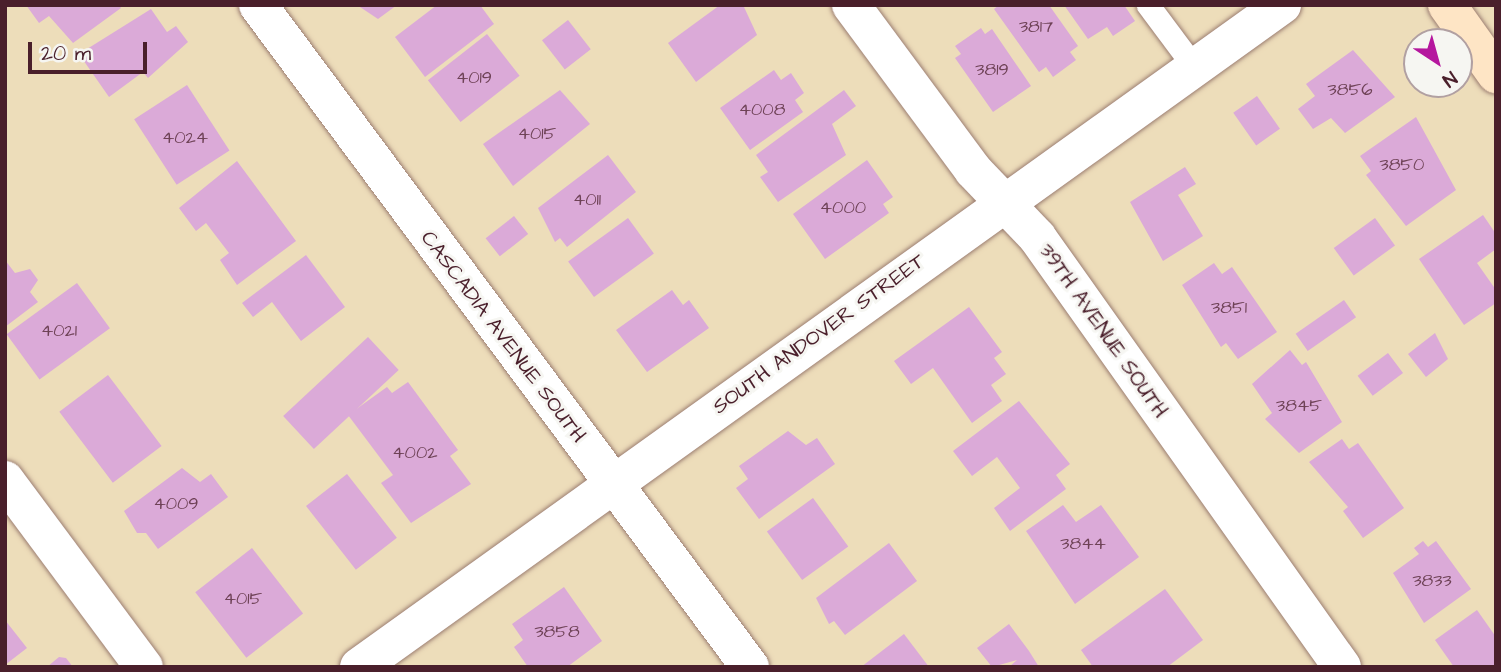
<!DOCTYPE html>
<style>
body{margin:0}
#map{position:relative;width:1501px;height:672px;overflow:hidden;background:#edddba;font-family:"Architects Daughter",sans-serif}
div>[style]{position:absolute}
.building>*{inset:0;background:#dbaad8;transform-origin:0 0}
.roads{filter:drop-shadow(0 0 2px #9c7e72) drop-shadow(0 0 2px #9c7e72)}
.lane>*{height:23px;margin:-11.5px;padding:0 11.5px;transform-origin:11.5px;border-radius:11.5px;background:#fff}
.street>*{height:38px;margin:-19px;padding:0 19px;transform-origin:19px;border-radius:19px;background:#fff}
.secondary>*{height:38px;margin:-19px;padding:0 19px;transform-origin:19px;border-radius:19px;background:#fee5c5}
span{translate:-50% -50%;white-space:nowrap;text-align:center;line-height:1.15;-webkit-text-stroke:6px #f6f6f2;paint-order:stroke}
.number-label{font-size:18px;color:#6e4256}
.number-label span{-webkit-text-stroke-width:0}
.street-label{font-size:21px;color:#4a1f2b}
.frame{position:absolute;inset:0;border:7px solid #4a1f2b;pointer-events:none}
.north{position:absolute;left:1403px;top:28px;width:70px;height:70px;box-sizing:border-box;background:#f6f6f2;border:2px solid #b1a0a2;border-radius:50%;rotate:144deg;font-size:19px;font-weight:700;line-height:28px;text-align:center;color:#4a1f2b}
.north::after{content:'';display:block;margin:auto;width:24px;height:32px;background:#b5179e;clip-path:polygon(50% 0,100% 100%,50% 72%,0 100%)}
.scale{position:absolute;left:28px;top:42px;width:119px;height:32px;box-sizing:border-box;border:4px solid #4a1f2b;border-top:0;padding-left:9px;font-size:21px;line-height:24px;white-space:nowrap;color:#4a1f2b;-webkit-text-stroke:5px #f6f6f2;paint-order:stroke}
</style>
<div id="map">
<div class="building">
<i style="clip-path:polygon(26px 5px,119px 5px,121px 8px,73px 43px,49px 16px,39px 23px)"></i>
<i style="clip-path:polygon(357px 5px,397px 5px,378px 19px)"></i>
<i style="clip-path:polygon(437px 5px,480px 5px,494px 24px,425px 77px,395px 37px)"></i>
<i style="clip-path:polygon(720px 5px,744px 7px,757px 35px,696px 82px,668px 43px)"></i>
<i style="clip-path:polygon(999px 5px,1049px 5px,1078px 46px,1070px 52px,1076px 60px,1053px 77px,1046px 67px,1039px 72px,994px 9px)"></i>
<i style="clip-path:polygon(1064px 5px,1124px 5px,1135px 21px,1113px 36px,1107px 27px,1088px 39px)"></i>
<i style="clip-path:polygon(151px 9px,167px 32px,176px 26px,188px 42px,148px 78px,143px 72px,109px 97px,79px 54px)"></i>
<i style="left:568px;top:20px;width:37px;height:33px;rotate:52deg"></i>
<i style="clip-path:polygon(981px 28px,985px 34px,992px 29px,1031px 86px,993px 112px,955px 58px,961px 54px,955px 46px)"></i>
<i style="left:487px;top:34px;width:53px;height:75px;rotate:52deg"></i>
<i style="clip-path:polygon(1353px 50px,1395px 97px,1345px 133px,1331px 118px,1313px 129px,1298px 109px,1315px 96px,1306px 84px)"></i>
<i style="clip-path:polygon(774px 70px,781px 80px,791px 73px,804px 93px,795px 100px,803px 112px,750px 150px,720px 108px)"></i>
<i style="left:187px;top:85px;width:78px;height:63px;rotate:57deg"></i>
<i style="clip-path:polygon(560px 90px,590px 124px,513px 186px,483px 144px)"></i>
<i style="clip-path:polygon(844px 90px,856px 106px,832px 124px,846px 155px,778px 202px,760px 177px,768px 172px,756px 155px)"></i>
<i style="left:1257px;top:96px;width:40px;height:29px;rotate:55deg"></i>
<i style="clip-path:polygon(1416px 117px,1456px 190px,1406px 226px,1366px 175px,1371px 171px,1360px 156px)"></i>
<i style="clip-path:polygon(608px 155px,636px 192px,567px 247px,560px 238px,555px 242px,538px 208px)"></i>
<i style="clip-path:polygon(867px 160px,893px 197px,883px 204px,889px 213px,825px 259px,793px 214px)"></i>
<i style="clip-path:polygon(237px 161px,296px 241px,237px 285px,220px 260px,229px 253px,206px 223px,196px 231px,179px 208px)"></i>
<i style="clip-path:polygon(1185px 167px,1196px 184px,1178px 195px,1203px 236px,1163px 261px,1130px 202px)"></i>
<i style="clip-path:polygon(1483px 215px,1496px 234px,1496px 249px,1477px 263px,1496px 290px,1496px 303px,1464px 325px,1419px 259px)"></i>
<i style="left:514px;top:216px;width:23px;height:36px;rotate:52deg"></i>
<i style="left:628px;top:218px;width:44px;height:74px;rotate:54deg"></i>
<i style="left:1375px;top:218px;width:34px;height:51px;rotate:54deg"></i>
<i style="clip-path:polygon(306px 255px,345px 307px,301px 341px,272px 302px,253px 317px,242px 303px)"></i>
<i style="clip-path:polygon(5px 260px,15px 273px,30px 269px,38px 280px,30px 292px,38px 302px,5px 327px)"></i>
<i style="clip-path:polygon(1214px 263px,1222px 274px,1232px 267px,1277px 332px,1238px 359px,1226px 343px,1221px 347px,1182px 285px)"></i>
<i style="left:77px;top:283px;width:56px;height:87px;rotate:54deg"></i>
<i style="clip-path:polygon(672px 290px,683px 305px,689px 300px,709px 328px,647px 372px,616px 330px)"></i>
<i style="left:1344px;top:300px;width:21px;height:59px;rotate:55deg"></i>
<i style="clip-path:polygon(969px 307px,1002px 352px,994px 358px,1006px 374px,991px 385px,1002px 401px,972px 423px,933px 368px,911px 384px,894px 361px)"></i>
<i style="clip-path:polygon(1435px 333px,1448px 359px,1426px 377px,1408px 354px)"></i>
<i style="left:368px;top:337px;width:45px;height:116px;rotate:47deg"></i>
<i style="clip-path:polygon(1290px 350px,1302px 365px,1306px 362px,1342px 422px,1299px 453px,1265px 419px,1272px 413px,1252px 384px)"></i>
<i style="left:1388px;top:353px;width:25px;height:38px;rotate:53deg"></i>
<i style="left:108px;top:375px;width:89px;height:61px;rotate:53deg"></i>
<i style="clip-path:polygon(408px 382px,458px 450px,450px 456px,471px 484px,411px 523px,381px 483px,393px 475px,348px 415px,387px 387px,392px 393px)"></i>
<i style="clip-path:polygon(1019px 401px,1070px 464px,1056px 475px,1066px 489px,1010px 531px,994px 508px,1020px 488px,997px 457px,972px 476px,953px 451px)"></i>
<i style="clip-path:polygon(788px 431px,806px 445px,817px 438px,835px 464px,759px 519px,736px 488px,748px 479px,739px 466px)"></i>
<i style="clip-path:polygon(1342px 439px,1349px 449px,1358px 443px,1404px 508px,1363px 538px,1343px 511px,1348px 507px,1309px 462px)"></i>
<i style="clip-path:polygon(182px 468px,200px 482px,211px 474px,228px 497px,158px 549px,146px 533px,137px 533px,124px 511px)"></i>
<i style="left:347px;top:474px;width:81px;height:52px;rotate:52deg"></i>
<i style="left:813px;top:498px;width:60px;height:57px;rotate:54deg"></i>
<i style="clip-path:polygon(1063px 505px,1076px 522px,1101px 505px,1139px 557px,1075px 604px,1026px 531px)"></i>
<i style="clip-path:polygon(1423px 541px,1428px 547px,1436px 541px,1471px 589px,1424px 623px,1393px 573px,1419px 554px,1414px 548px)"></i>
<i style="clip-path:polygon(889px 543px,917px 581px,845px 635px,834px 621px,829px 624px,816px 598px)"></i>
<i style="left:252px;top:548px;width:83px;height:72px;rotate:52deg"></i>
<i style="clip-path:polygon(564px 587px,602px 641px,567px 667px,528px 667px,514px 647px,523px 640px,512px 624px)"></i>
<i style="clip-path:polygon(1165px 589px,1203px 640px,1167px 667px,1093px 667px,1081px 650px)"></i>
<i style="clip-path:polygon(1477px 610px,1496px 637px,1496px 667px,1454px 667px,1435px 640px)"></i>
<i style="clip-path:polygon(5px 620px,27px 648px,5px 665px)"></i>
<i style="clip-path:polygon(1009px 624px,1029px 651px,1039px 667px,1009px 667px,1017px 660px,992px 667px,977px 648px)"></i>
<i style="clip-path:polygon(904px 634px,929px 667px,861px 667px)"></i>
<i style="clip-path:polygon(59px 657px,66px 658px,73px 667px,47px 667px)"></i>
</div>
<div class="roads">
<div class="lane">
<i style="left:1148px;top:5px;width:79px;rotate:53.3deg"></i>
</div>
<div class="street">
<i style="left:258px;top:5px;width:825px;rotate:53.38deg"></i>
<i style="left:851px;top:5px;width:205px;rotate:53.5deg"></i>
<i style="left:973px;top:170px;width:93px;rotate:46.3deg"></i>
<i style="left:1037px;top:237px;width:527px;rotate:54.65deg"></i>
<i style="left:5px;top:480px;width:233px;rotate:53.4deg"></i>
<i style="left:359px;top:667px;width:1136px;rotate:-35.65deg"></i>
</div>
<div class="secondary">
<i style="left:1447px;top:5px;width:85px;rotate:54.6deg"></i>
</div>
</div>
<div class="number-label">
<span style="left:1036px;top:27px">3817</span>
<span style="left:992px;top:70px">3819</span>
<span style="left:474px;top:78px">4019</span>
<span style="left:1350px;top:90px">3856</span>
<span style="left:762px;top:110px">4008</span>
<span style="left:537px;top:134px">4015</span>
<span style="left:185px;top:138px">4024</span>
<span style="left:1402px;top:165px">3850</span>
<span style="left:587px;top:200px">4011</span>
<span style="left:843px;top:208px">4000</span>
<span style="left:1229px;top:308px">3851</span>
<span style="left:59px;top:331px">4021</span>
<span style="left:1299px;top:406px">3845</span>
<span style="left:415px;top:453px">4002</span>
<span style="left:176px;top:504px">4009</span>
<span style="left:1083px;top:544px">3844</span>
<span style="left:1432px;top:581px">3833</span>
<span style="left:243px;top:599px">4015</span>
<span style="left:557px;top:632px">3858</span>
</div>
<div class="street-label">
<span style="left:1103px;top:331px;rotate:55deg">39TH AVENUE SOUTH</span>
<span style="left:819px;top:334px;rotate:-36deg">SOUTH ANDOVER STREET</span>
<span style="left:503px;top:337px;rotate:53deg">CASCADIA AVENUE SOUTH</span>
</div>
<div class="frame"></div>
<div class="north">N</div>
<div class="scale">20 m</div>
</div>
